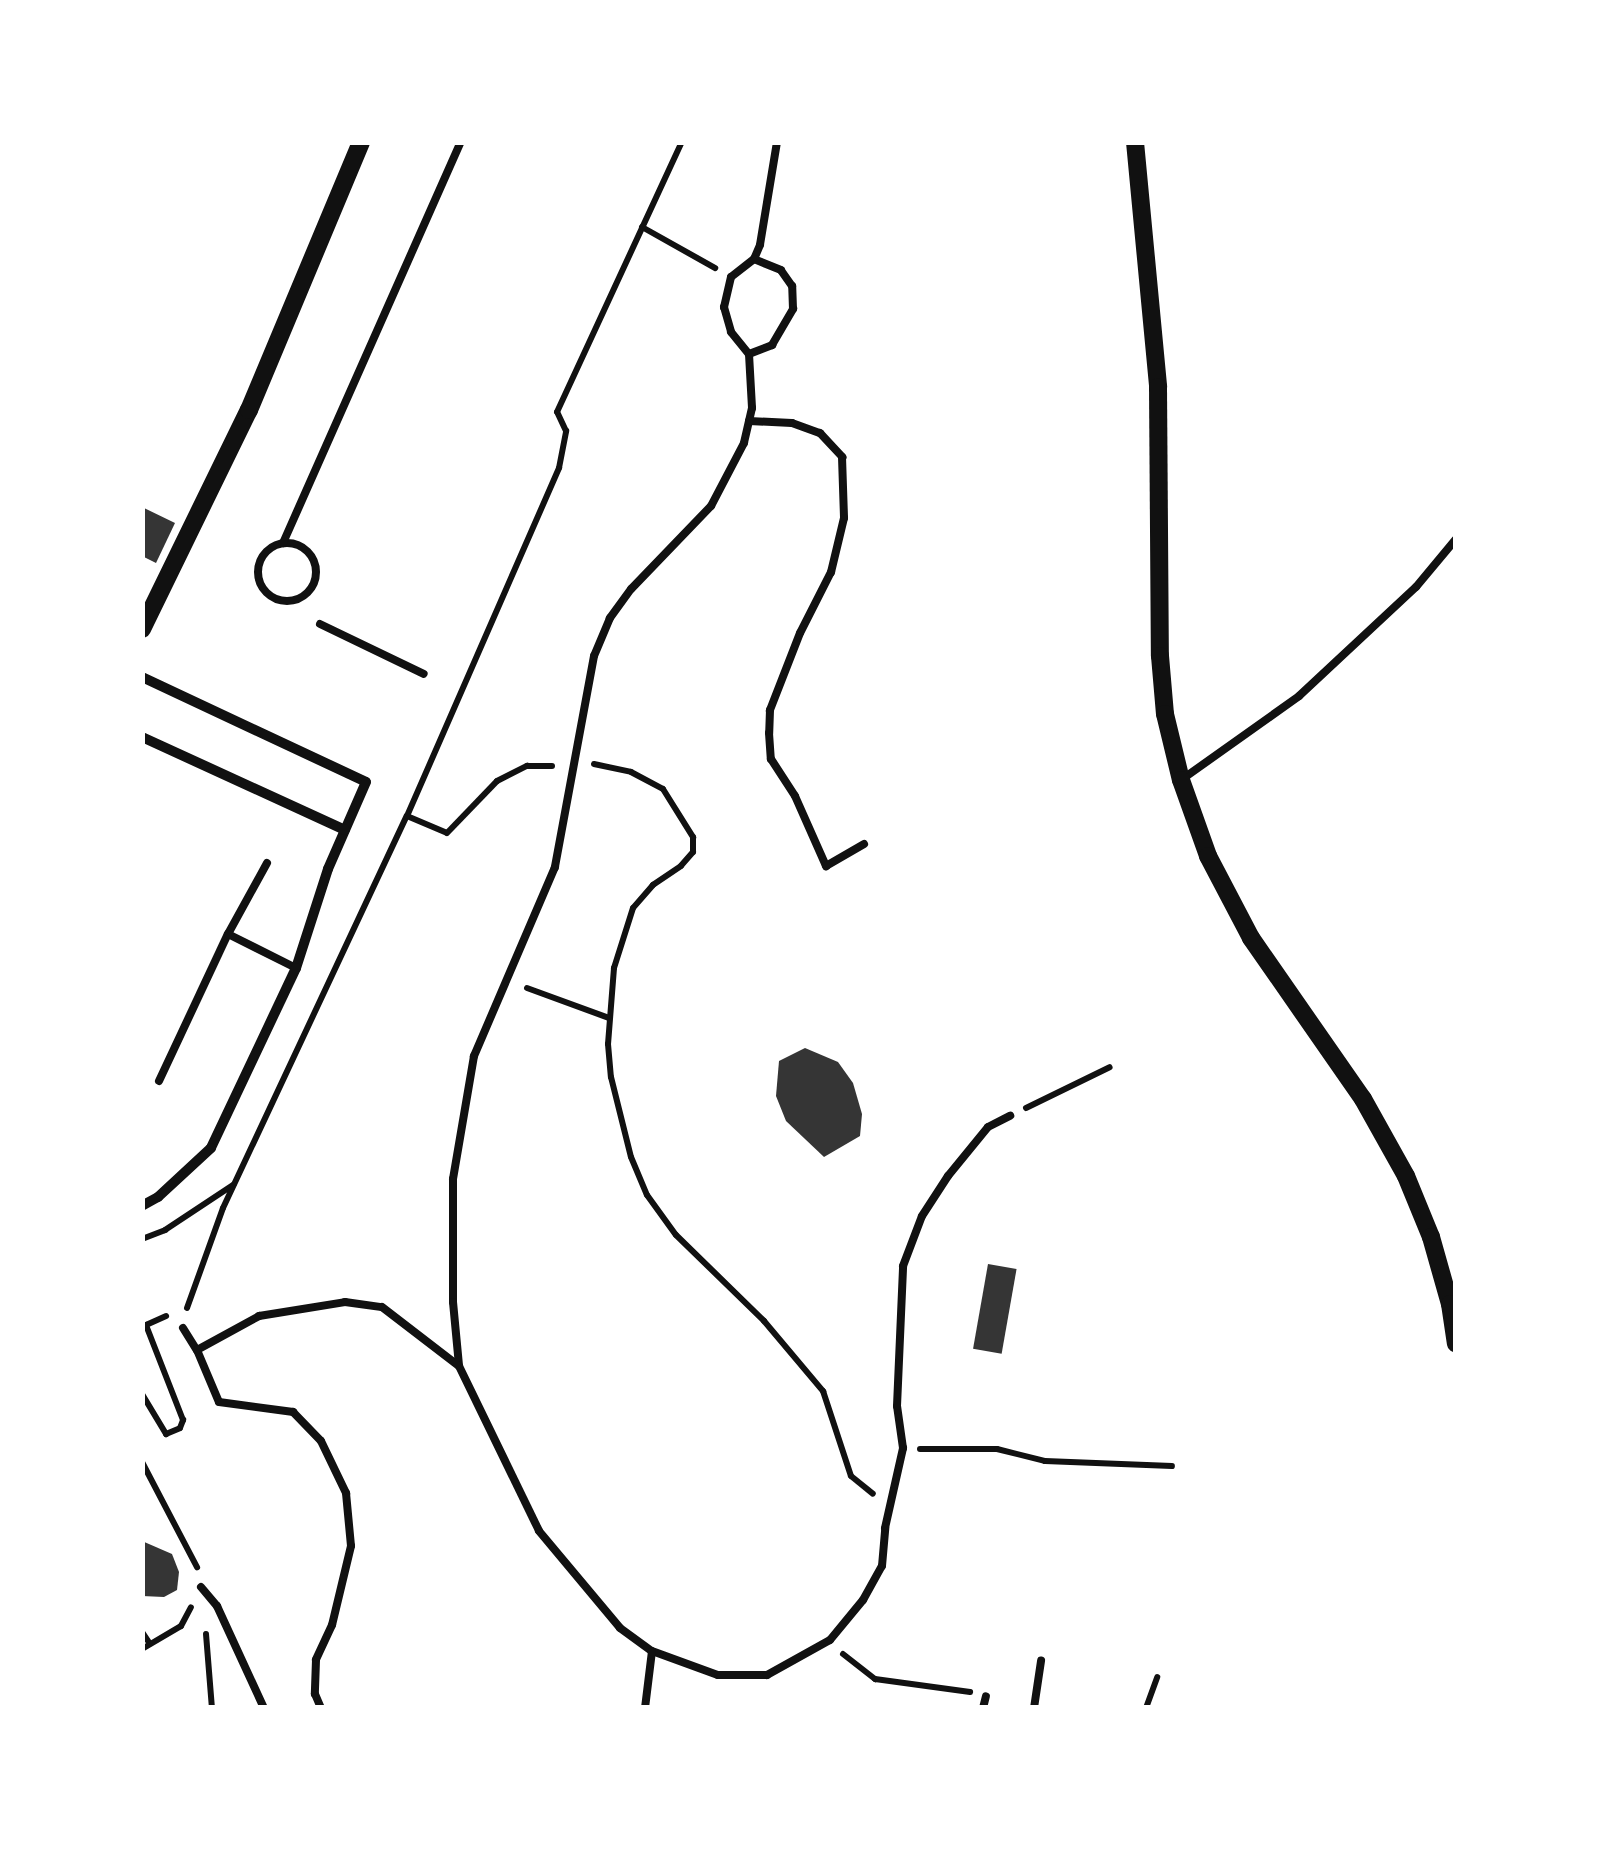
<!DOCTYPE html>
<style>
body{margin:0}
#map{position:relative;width:1598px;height:1850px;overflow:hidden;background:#fff;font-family:"Alegreya Sans",sans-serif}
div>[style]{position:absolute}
.building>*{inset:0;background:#353535;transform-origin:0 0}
.path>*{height:6px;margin:-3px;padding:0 3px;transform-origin:3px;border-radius:3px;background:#111}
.service>*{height:8px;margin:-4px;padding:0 4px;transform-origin:4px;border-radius:4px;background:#111}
.service>.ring{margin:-4px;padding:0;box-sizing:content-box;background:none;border:8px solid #111;border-radius:50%}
.minor>*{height:10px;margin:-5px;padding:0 5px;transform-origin:5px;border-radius:5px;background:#111}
.tertiary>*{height:18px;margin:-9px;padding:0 9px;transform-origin:9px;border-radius:9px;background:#111}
span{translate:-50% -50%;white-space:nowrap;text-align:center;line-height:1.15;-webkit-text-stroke:8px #fff;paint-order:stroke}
.frame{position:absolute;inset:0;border:145px solid #fff;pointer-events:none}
</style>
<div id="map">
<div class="building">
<i style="clip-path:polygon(142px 507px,175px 523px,156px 563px,142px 556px)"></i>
<i style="clip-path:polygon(805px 1048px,838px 1062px,853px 1083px,862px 1114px,860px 1136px,824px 1157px,786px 1121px,776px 1096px,779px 1061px)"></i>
<i style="left:988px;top:1264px;width:29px;height:86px;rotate:10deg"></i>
<i style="clip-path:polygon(142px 1541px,172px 1554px,179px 1572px,177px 1590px,164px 1597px,142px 1596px)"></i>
</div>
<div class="path">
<i style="left:642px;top:227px;width:84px;rotate:29.3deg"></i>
<i style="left:594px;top:764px;width:38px;rotate:12deg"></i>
<i style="left:631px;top:772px;width:36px;rotate:28deg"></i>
<i style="left:663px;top:789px;width:57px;rotate:58deg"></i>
<i style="left:693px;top:837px;width:15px;rotate:90deg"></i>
<i style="left:693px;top:852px;width:18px;rotate:131deg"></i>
<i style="left:681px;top:866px;width:34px;rotate:146deg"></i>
<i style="left:653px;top:885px;width:30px;rotate:131deg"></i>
<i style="left:633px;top:908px;width:63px;rotate:107.6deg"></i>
<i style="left:614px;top:968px;width:76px;rotate:94.5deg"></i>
<i style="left:608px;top:1044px;width:33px;rotate:85deg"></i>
<i style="left:611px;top:1077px;width:82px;rotate:76deg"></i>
<i style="left:631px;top:1157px;width:41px;rotate:67.2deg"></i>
<i style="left:647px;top:1195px;width:49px;rotate:54.1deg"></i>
<i style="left:676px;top:1235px;width:123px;rotate:44.3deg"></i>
<i style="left:764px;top:1321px;width:92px;rotate:49.9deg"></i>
<i style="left:823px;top:1391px;width:89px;rotate:71.8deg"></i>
<i style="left:851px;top:1476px;width:28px;rotate:39deg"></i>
<i style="left:407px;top:816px;width:43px;rotate:23deg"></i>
<i style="left:447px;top:833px;width:72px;rotate:-46.1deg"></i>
<i style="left:497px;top:781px;width:34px;rotate:-27deg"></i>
<i style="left:527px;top:766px;width:25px"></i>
<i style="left:527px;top:988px;width:87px;rotate:20.1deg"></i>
<i style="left:1026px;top:1108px;width:93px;rotate:-26deg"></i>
<i style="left:142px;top:1239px;width:25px;rotate:-21deg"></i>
<i style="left:165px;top:1230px;width:82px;rotate:-33.5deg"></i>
<i style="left:187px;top:1308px;width:106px;rotate:-70.2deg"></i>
<i style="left:223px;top:1208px;width:433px;rotate:-64.9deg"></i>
<i style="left:407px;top:816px;width:380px;rotate:-66.4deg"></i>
<i style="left:559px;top:468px;width:38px;rotate:-79deg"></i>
<i style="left:566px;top:431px;width:21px;rotate:-115deg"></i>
<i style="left:557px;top:412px;width:298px;rotate:-65.2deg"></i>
<i style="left:142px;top:1394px;width:47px;rotate:59deg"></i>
<i style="left:166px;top:1434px;width:15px;rotate:-23deg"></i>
<i style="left:180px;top:1428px;width:9px;rotate:-69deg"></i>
<i style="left:183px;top:1420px;width:102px;rotate:-111.3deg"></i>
<i style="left:146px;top:1325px;width:22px;rotate:-24deg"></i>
<i style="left:920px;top:1449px;width:77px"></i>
<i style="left:997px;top:1449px;width:49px;rotate:14deg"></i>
<i style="left:1045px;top:1461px;width:127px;rotate:2.3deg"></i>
<i style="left:142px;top:1462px;width:119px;rotate:62.4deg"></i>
<i style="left:142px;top:1632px;width:14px;rotate:56deg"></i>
<i style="left:206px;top:1634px;width:74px;rotate:85.4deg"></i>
<i style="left:142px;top:1649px;width:45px;rotate:-30.5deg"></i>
<i style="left:181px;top:1626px;width:21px;rotate:-62deg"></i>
<i style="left:843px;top:1654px;width:41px;rotate:38deg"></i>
<i style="left:875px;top:1679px;width:96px;rotate:7.8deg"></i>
<i style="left:1146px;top:1708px;width:33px;rotate:-70deg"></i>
</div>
<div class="service">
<i style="left:777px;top:142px;width:104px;rotate:99.4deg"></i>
<i style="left:760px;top:245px;width:15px;rotate:113deg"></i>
<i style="left:754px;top:259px;width:29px;rotate:142deg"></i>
<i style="left:731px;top:277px;width:31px;rotate:103deg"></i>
<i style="left:724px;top:307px;width:26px;rotate:74deg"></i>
<i style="left:731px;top:332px;width:28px;rotate:51deg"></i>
<i style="left:749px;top:354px;width:54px;rotate:86.8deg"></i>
<i style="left:752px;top:408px;width:36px;rotate:103deg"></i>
<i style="left:744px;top:443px;width:71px;rotate:117.6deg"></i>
<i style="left:711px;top:506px;width:115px;rotate:133.9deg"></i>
<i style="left:631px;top:589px;width:36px;rotate:126deg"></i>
<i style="left:610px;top:618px;width:41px;rotate:112.8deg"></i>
<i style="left:594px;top:656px;width:215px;rotate:100.5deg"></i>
<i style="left:555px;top:867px;width:206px;rotate:113.2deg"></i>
<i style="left:474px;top:1056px;width:125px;rotate:99.7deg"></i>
<i style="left:453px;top:1179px;width:123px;rotate:90deg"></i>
<i style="left:453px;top:1302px;width:64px;rotate:84.6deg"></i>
<i style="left:459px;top:1366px;width:183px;rotate:64.1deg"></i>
<i style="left:539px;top:1531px;width:126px;rotate:50.1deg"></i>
<i style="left:620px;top:1628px;width:39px;rotate:36deg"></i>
<i style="left:652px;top:1651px;width:70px;rotate:20deg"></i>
<i style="left:718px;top:1675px;width:49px"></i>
<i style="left:767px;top:1675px;width:72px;rotate:-29.1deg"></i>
<i style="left:830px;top:1640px;width:52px;rotate:-50.5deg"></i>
<i style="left:863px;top:1600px;width:39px;rotate:-61deg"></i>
<i style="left:882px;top:1566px;width:38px;rotate:-85deg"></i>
<i style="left:885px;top:1528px;width:82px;rotate:-77.3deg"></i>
<i style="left:903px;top:1448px;width:42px;rotate:-98.1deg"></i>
<i style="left:897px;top:1406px;width:140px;rotate:-87.5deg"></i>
<i style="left:903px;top:1266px;width:53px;rotate:-69.2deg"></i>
<i style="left:922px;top:1216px;width:48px;rotate:-57deg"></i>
<i style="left:948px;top:1176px;width:63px;rotate:-50.8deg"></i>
<i style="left:988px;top:1127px;width:25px;rotate:-27deg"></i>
<i style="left:749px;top:354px;width:25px;rotate:-21deg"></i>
<i style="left:772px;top:345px;width:42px;rotate:-59.7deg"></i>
<i style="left:793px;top:309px;width:23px;rotate:-92deg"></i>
<i style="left:792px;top:286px;width:19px;rotate:-125deg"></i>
<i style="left:781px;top:270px;width:29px;rotate:-158deg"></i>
<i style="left:749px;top:421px;width:43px;rotate:2.7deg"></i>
<i style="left:792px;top:423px;width:30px;rotate:20deg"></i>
<i style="left:820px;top:433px;width:33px;rotate:47deg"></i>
<i style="left:842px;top:457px;width:61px;rotate:88.1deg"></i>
<i style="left:844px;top:518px;width:56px;rotate:103.5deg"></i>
<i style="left:831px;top:572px;width:68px;rotate:116.9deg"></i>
<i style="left:800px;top:633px;width:83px;rotate:111.3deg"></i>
<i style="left:770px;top:710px;width:23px;rotate:92deg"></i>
<i style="left:769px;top:733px;width:26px;rotate:86deg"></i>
<i style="left:771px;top:759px;width:44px;rotate:57deg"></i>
<i style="left:795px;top:796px;width:77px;rotate:66.1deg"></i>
<i style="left:826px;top:866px;width:44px;rotate:-30.1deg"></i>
<i class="ring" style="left:258px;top:543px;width:50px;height:50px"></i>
<i style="left:283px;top:543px;width:439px;rotate:-66.1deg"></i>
<i style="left:320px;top:624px;width:115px;rotate:25.7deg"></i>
<i style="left:1181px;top:780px;width:145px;rotate:-35.4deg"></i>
<i style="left:1299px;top:696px;width:160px;rotate:-43deg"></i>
<i style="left:1416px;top:587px;width:62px;rotate:-50.2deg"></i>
<i style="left:228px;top:934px;width:81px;rotate:-61.2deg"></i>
<i style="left:159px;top:1081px;width:162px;rotate:-64.9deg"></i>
<i style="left:228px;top:934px;width:76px;rotate:26.6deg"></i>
<i style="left:183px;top:1328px;width:26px;rotate:58deg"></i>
<i style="left:197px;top:1350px;width:56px;rotate:67.1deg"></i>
<i style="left:219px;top:1402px;width:75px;rotate:7.7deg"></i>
<i style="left:293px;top:1412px;width:40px;rotate:46deg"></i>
<i style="left:321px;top:1441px;width:58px;rotate:64.3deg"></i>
<i style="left:346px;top:1493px;width:53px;rotate:84.6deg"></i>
<i style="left:351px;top:1546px;width:81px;rotate:103.5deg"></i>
<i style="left:332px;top:1625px;width:38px;rotate:115deg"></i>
<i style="left:316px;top:1660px;width:34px;rotate:92deg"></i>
<i style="left:315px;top:1694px;width:15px;rotate:67deg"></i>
<i style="left:197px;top:1350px;width:71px;rotate:-28.7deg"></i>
<i style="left:259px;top:1316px;width:87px;rotate:-9.2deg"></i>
<i style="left:345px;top:1302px;width:37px;rotate:8deg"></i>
<i style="left:382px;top:1307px;width:97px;rotate:37.5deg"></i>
<i style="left:201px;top:1587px;width:25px;rotate:50deg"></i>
<i style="left:217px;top:1606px;width:112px;rotate:65.3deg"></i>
<i style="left:645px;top:1708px;width:57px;rotate:-83deg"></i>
<i style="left:983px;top:1708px;width:12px;rotate:-76deg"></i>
<i style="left:1034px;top:1708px;width:48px;rotate:-81.5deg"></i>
</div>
<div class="minor">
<i style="left:142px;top:677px;width:247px;rotate:25.1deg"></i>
<i style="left:366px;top:782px;width:95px;rotate:113.6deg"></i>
<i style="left:328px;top:869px;width:104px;rotate:107.9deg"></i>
<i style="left:296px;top:968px;width:199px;rotate:115.3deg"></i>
<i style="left:211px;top:1148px;width:72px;rotate:137.2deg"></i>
<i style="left:158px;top:1197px;width:18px;rotate:151deg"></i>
<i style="left:142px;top:737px;width:223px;rotate:24.6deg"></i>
</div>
<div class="tertiary">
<i style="left:1135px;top:142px;width:246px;rotate:84.6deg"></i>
<i style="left:1158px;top:387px;width:269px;rotate:89.6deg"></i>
<i style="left:1160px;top:656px;width:58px;rotate:85.1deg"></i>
<i style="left:1165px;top:714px;width:68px;rotate:76.4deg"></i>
<i style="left:1181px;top:780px;width:81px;rotate:70.4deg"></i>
<i style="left:1208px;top:856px;width:93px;rotate:62.3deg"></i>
<i style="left:1251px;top:938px;width:196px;rotate:55.2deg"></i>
<i style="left:1363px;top:1099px;width:88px;rotate:60.8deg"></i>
<i style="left:1406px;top:1176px;width:66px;rotate:67.7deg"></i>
<i style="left:1431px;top:1237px;width:70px;rotate:74.2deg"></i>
<i style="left:1450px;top:1304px;width:40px;rotate:81.5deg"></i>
<i style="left:142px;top:629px;width:244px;rotate:-64deg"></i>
<i style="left:249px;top:410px;width:290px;rotate:-67.3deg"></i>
</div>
<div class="frame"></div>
</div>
